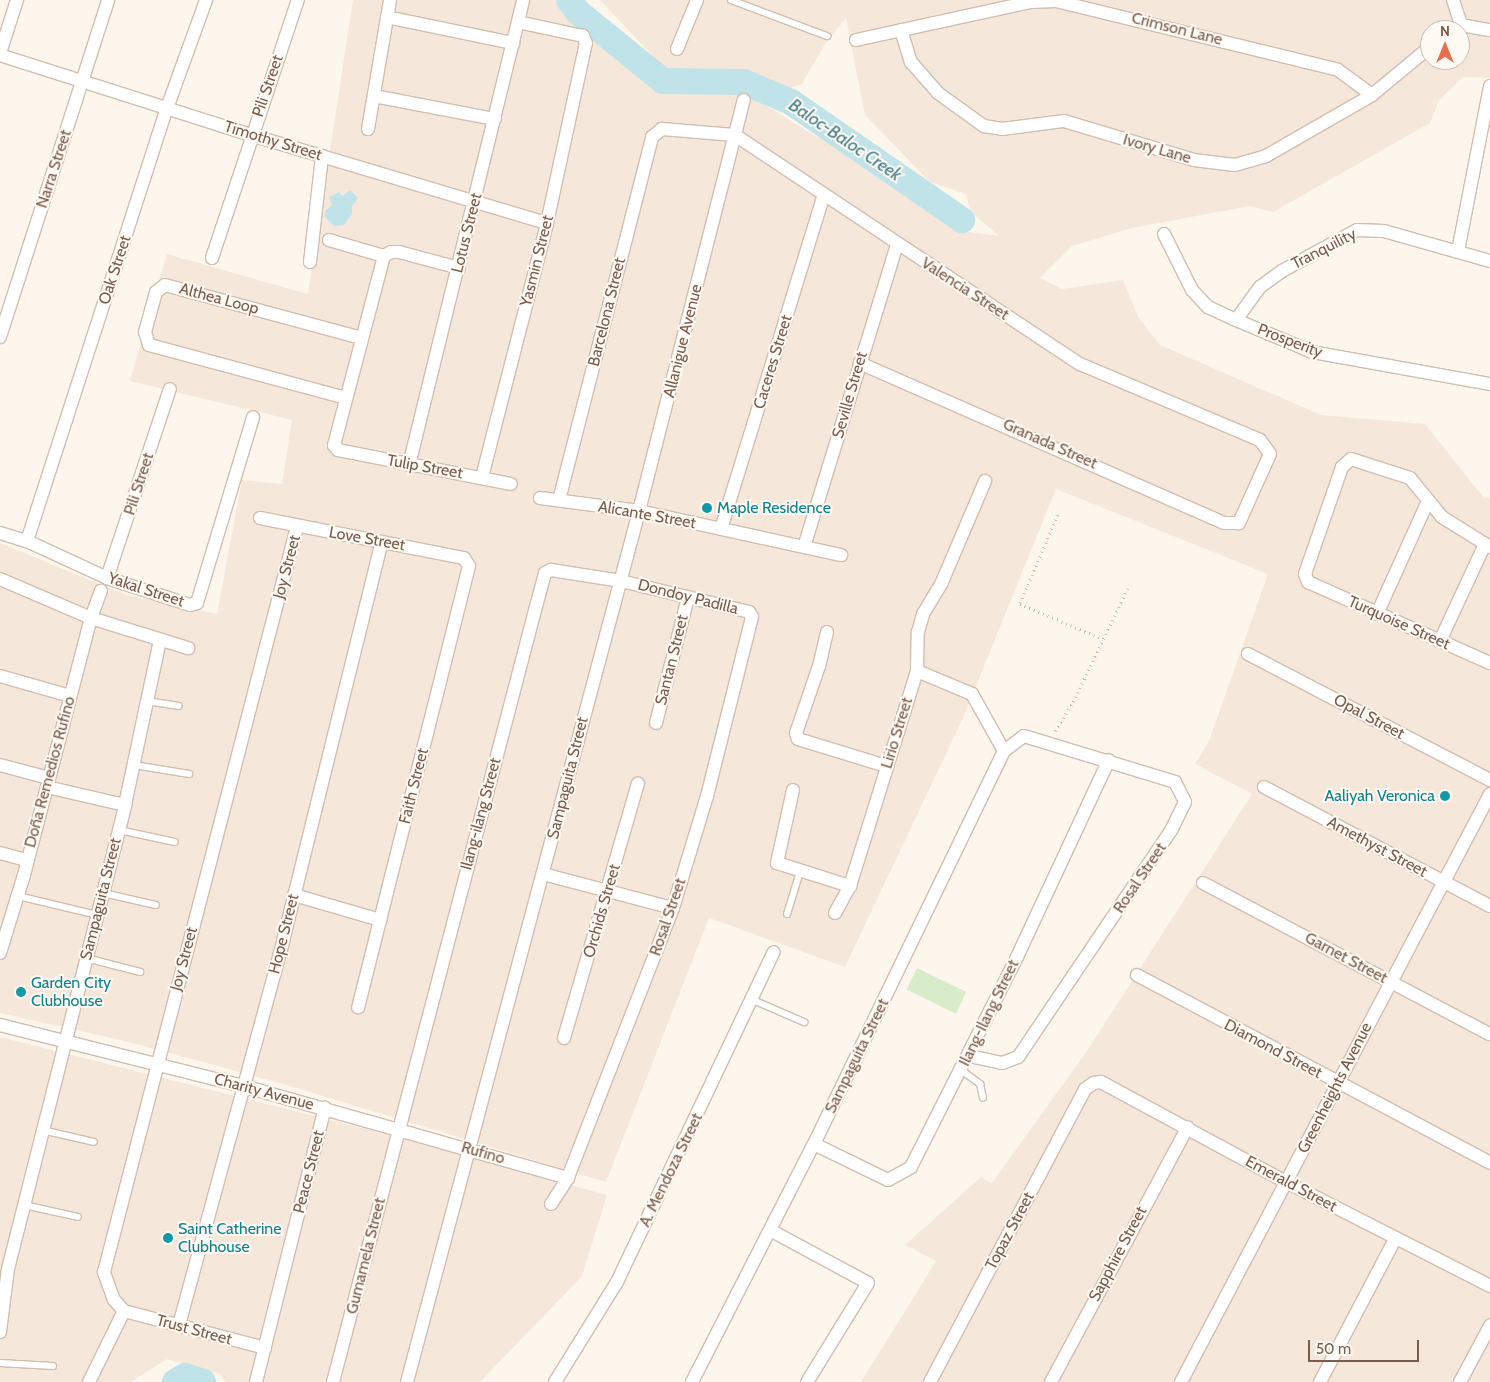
<!DOCTYPE html>
<meta charset="utf-8">
<style>
body{margin:0}
#map{position:relative;width:1490px;height:1382px;overflow:hidden;background:#fdf6ec;font-family:Cabin,sans-serif}
div>[style]{position:absolute}
[style*='--x']{left:calc(var(--x)*1px);top:calc(var(--y)*1px);width:calc(var(--w)*1px);rotate:calc(var(--a)*1deg)}
.residential>*{inset:0;background:#f5e8da}
.green>*{inset:0;background:#d8ecc9;transform-origin:0 0}
.water>*{inset:0;background:#bfe3e8}
.river>*{height:26px;margin:-13px;padding:0 13px;transform-origin:13px;border-radius:13px;background:#bfe3e8}
.path>*{height:2.5px;margin-top:-1.25px;transform-origin:0;background:repeating-linear-gradient(90deg,#d9b8a5 0 1px,transparent 0 5px)}
.roads{filter:drop-shadow(1px 0 #d1beb0) drop-shadow(-1px 0 #d1beb0) drop-shadow(0 1px #d1beb0) drop-shadow(0 -1px #d1beb0)}
.lane>*{height:6px;margin:-3px;padding:0 3px;transform-origin:3px;border-radius:3px;background:#fff}
.street>*{height:12px;margin:-6px;padding:0 6px;transform-origin:6px;border-radius:6px;background:#fff}
.dots>*{width:14px;height:14px;translate:-50% -50%;box-sizing:border-box;border:2px solid #fffaf3;border-radius:50%}
span{translate:-50% -50%;white-space:nowrap;text-align:center;line-height:1.15;-webkit-text-stroke:4px #fffaf3;paint-order:stroke}
.street-label{font-size:16px;color:#7a5c4d}
.culture-label{font-size:16px;color:#0d838f}
.left{translate:0 -50%;text-align:left}
.right{translate:-100% -50%;text-align:right}
.water-label{font-size:18px;color:#437c86;font-style:italic}
.north{position:absolute;left:1420px;top:20px;width:50px;height:50px;box-sizing:border-box;background:#fffaf3;border:1px solid #cabbb1;border-radius:50%;rotate:0deg;font-size:14px;font-weight:700;line-height:20px;text-align:center;color:#7a5c4d}
.north::after{content:'';display:block;margin:auto;width:18px;height:22px;background:#e76f51;clip-path:polygon(50% 0,100% 100%,50% 72%,0 100%)}
.scale{position:absolute;left:1308px;top:1340px;width:111px;height:22px;box-sizing:border-box;border:2px solid #7a5c4d;border-top:0;padding-left:6px;font-size:15px;line-height:18px;white-space:nowrap;color:#7a5c4d;-webkit-text-stroke:4px #fffaf3;paint-order:stroke}
</style>
<div id="map">
<div class="residential">
<i style="clip-path:polygon(evenodd,353px 0,559px 0,664px 89px,748px 94px,817px 137px,837px 140px,907px 186px,962px 231px,999px 236px,971px 212px,966px 194px,930px 182px,865px 115px,846px 18px,825px 44px,802px 84px,790px 88px,666px 70px,600px 0,1490px 0,1490px 78px,1463px 77px,1439px 100px,1430px 123px,1273px 212px,1250px 206px,1132px 228px,1072px 246px,1040px 278px,1062px 289px,1123px 280px,1138px 317px,1160px 345px,1321px 415px,1425px 424px,1484px 498px,1490px 498px,1490px 1382px,861px 1382px,936px 1261px,905px 1245px,981px 1177px,992px 1183px,1089px 1048px,1252px 794px,1195px 764px,1209px 741px,1268px 574px,1056px 489px,963px 718px,845px 967px,709px 918px,606px 1182px,280px 1083px,129px 1042px,0 1013px,0 543px,126px 595px,217px 614px,242px 480px,282px 484px,292px 420px,130px 381px,167px 254px,308px 294px,353px 0,1430px 30px,1460px 30px,1460px 60px,1430px 60px,1430px 30px)"></i>
<i style="clip-path:polygon(0 1037px,366px 1129px,607px 1195px,582px 1276px,480px 1382px,225px 1382px,220px 1374px,167px 1359px,131px 1382px,0 1382px)"></i>
</div>
<div class="green">
<i style="left:917px;top:968px;width:55px;height:24px;rotate:26deg"></i>
</div>
<div class="water">
<i style="clip-path:polygon(350px 190px,358px 198px,352px 206px,352px 214px,344px 225px,334px 226px,325px 217px,325px 211px,332px 205px,329px 197px,339px 192px,343px 196px)"></i>
</div>
<div class="river">
<i style="--x:569;--y:0;--w:15;--a:53"></i>
<i style="--x:578;--y:12;--w:109;--a:39.1"></i>
<i style="--x:663;--y:81;--w:81;--a:0.7"></i>
<i style="--x:744;--y:82;--w:51;--a:23.1"></i>
<i style="--x:791;--y:102;--w:208;--a:34.6"></i>
<i style="--x:175;--y:1382;--w:12;--a:-31"></i>
<i style="--x:185;--y:1376;--w:19;--a:18"></i>
</div>
<div class="path">
<i style="--x:1058;--y:515;--w:97;--a:113.1"></i>
<i style="--x:1020;--y:604;--w:90;--a:22.9"></i>
<i style="--x:1055;--y:731;--w:34;--a:-58"></i>
<i style="--x:1073;--y:702;--w:130;--a:-64.4"></i>
</div>
<div class="roads">
<div class="lane">
<i style="--x:731;--y:0;--w:103;--a:20.6"></i>
<i style="--x:147;--y:701;--w:32;--a:9"></i>
<i style="--x:134;--y:765;--w:56;--a:9.3"></i>
<i style="--x:119;--y:830;--w:57;--a:12.1"></i>
<i style="--x:103;--y:893;--w:54;--a:12.8"></i>
<i style="--x:18;--y:896;--w:81;--a:13.5"></i>
<i style="--x:787;--y:914;--w:44;--a:-72.8"></i>
<i style="--x:86;--y:958;--w:56;--a:14.5"></i>
<i style="--x:753;--y:1000;--w:56;--a:23.3"></i>
<i style="--x:961;--y:1070;--w:24;--a:36"></i>
<i style="--x:980;--y:1084;--w:14;--a:78"></i>
<i style="--x:42;--y:1130;--w:53;--a:13"></i>
<i style="--x:24;--y:1205;--w:55;--a:12.5"></i>
<i style="--x:0;--y:1363;--w:53;--a:3.2"></i>
</div>
<div class="street">
<i style="--x:1453;--y:0;--w:26;--a:72"></i>
<i style="--x:387;--y:17;--w:129;--a:11.7"></i>
<i style="--x:901;--y:30;--w:34;--a:73"></i>
<i style="--x:911;--y:62;--w:41;--a:48.9"></i>
<i style="--x:938;--y:93;--w:57;--a:35.7"></i>
<i style="--x:984;--y:126;--w:18;--a:9"></i>
<i style="--x:1002;--y:129;--w:63;--a:-7.4"></i>
<i style="--x:1064;--y:121;--w:136;--a:16.7"></i>
<i style="--x:1194;--y:160;--w:41;--a:7"></i>
<i style="--x:1235;--y:165;--w:32;--a:-16"></i>
<i style="--x:1266;--y:156;--w:122;--a:-29.9"></i>
<i style="--x:1372;--y:95;--w:75;--a:-39.6"></i>
<i style="--x:1451;--y:30;--w:11;--a:-27"></i>
<i style="--x:1461;--y:25;--w:29;--a:10"></i>
<i style="--x:856;--y:40;--w:178;--a:-12.3"></i>
<i style="--x:1030;--y:2;--w:26;--a:-2"></i>
<i style="--x:1056;--y:1;--w:290;--a:13.7"></i>
<i style="--x:1338;--y:70;--w:42;--a:36.3"></i>
<i style="--x:677;--y:49;--w:53;--a:-67.8"></i>
<i style="--x:0;--y:53;--w:56;--a:-72.2"></i>
<i style="--x:0;--y:55;--w:263;--a:17.7"></i>
<i style="--x:251;--y:135;--w:309;--a:16.6"></i>
<i style="--x:374;--y:96;--w:123;--a:10.8"></i>
<i style="--x:368;--y:129;--w:131;--a:-80.3"></i>
<i style="--x:1164;--y:234;--w:63;--a:63.4"></i>
<i style="--x:1192;--y:290;--w:23;--a:47"></i>
<i style="--x:1208;--y:307;--w:31;--a:25"></i>
<i style="--x:1236;--y:320;--w:82;--a:22.8"></i>
<i style="--x:1312;--y:352;--w:181;--a:10.2"></i>
<i style="--x:329;--y:240;--w:57;--a:16.2"></i>
<i style="--x:1458;--y:251;--w:168;--a:-79"></i>
<i style="--x:212;--y:258;--w:272;--a:-71.6"></i>
<i style="--x:310;--y:262;--w:107;--a:-83.5"></i>
<i style="--x:459;--y:268;--w:62;--a:-165.1"></i>
<i style="--x:399;--y:252;--w:8;--a:180"></i>
<i style="--x:391;--y:252;--w:8;--a:150"></i>
<i style="--x:384;--y:256;--w:196;--a:104.8"></i>
<i style="--x:334;--y:445;--w:6;--a:51"></i>
<i style="--x:338;--y:450;--w:176;--a:11.1"></i>
<i style="--x:1236;--y:320;--w:41;--a:-54"></i>
<i style="--x:1260;--y:287;--w:27;--a:-36"></i>
<i style="--x:1282;--y:271;--w:85;--a:-28.7"></i>
<i style="--x:1357;--y:230;--w:27;--a:2"></i>
<i style="--x:1384;--y:231;--w:110;--a:15.8"></i>
<i style="--x:0;--y:337;--w:354;--a:-72.2"></i>
<i style="--x:346;--y:398;--w:204;--a:-164.9"></i>
<i style="--x:149;--y:345;--w:14;--a:-107"></i>
<i style="--x:145;--y:332;--w:41;--a:-74.6"></i>
<i style="--x:156;--y:292;--w:11;--a:-38"></i>
<i style="--x:165;--y:285;--w:204;--a:15.1"></i>
<i style="--x:409;--y:465;--w:479;--a:-76.2"></i>
<i style="--x:482;--y:477;--w:262;--a:-75.6"></i>
<i style="--x:547;--y:223;--w:184;--a:-77.8"></i>
<i style="--x:586;--y:43;--w:8;--a:-113"></i>
<i style="--x:583;--y:36;--w:66;--a:-167.8"></i>
<i style="--x:540;--y:498;--w:100;--a:7.5"></i>
<i style="--x:639;--y:511;--w:207;--a:12.3"></i>
<i style="--x:559;--y:500;--w:375;--a:-75.6"></i>
<i style="--x:652;--y:137;--w:13;--a:-39"></i>
<i style="--x:662;--y:129;--w:73;--a:4.7"></i>
<i style="--x:735;--y:135;--w:414;--a:33.6"></i>
<i style="--x:1080;--y:364;--w:195;--a:22.9"></i>
<i style="--x:1260;--y:440;--w:17;--a:54"></i>
<i style="--x:1270;--y:454;--w:76;--a:114.2"></i>
<i style="--x:1239;--y:523;--w:15;--a:180"></i>
<i style="--x:1224;--y:523;--w:398;--a:-156.3"></i>
<i style="--x:260;--y:518;--w:208;--a:11.1"></i>
<i style="--x:464;--y:558;--w:9;--a:58"></i>
<i style="--x:469;--y:566;--w:455;--a:104.1"></i>
<i style="--x:721;--y:529;--w:350;--a:-72.9"></i>
<i style="--x:0;--y:533;--w:28;--a:17"></i>
<i style="--x:27;--y:541;--w:88;--a:24.8"></i>
<i style="--x:107;--y:578;--w:87;--a:18"></i>
<i style="--x:190;--y:605;--w:7;--a:-16"></i>
<i style="--x:197;--y:603;--w:194;--a:-73.2"></i>
<i style="--x:27;--y:541;--w:455;--a:-72.1"></i>
<i style="--x:167;--y:108;--w:115;--a:-70.1"></i>
<i style="--x:804;--y:547;--w:317;--a:-72.9"></i>
<i style="--x:1490;--y:547;--w:57;--a:-148"></i>
<i style="--x:1442;--y:517;--w:50;--a:-129.4"></i>
<i style="--x:1410;--y:478;--w:62;--a:-162.1"></i>
<i style="--x:1351;--y:459;--w:12;--a:138"></i>
<i style="--x:1342;--y:467;--w:113;--a:109.1"></i>
<i style="--x:1305;--y:574;--w:9;--a:69"></i>
<i style="--x:1308;--y:582;--w:199;--a:24"></i>
<i style="--x:107;--y:578;--w:199;--a:-71.6"></i>
<i style="--x:0;--y:579;--w:99;--a:23.2"></i>
<i style="--x:91;--y:618;--w:102;--a:17.2"></i>
<i style="--x:1377;--y:614;--w:124;--a:-65.7"></i>
<i style="--x:827;--y:632;--w:35;--a:103"></i>
<i style="--x:819;--y:666;--w:71;--a:108.9"></i>
<i style="--x:796;--y:733;--w:6;--a:72"></i>
<i style="--x:798;--y:739;--w:92;--a:17.1"></i>
<i style="--x:1440;--y:641;--w:107;--a:-65.1"></i>
<i style="--x:1248;--y:654;--w:273;--a:27.5"></i>
<i style="--x:917;--y:671;--w:39;--a:-89"></i>
<i style="--x:918;--y:632;--w:19;--a:-74"></i>
<i style="--x:923;--y:614;--w:37;--a:-59"></i>
<i style="--x:942;--y:582;--w:110;--a:-66.9"></i>
<i style="--x:0;--y:676;--w:73;--a:15.9"></i>
<i style="--x:656;--y:723;--w:130;--a:-75.7"></i>
<i style="--x:0;--y:765;--w:51;--a:14.9"></i>
<i style="--x:47;--y:787;--w:80;--a:13"></i>
<i style="--x:1264;--y:787;--w:255;--a:27.8"></i>
<i style="--x:793;--y:790;--w:75;--a:102.4"></i>
<i style="--x:777;--y:863;--w:77;--a:17.5"></i>
<i style="--x:0;--y:853;--w:28;--a:15"></i>
<i style="--x:543;--y:874;--w:134;--a:14.7"></i>
<i style="--x:1203;--y:883;--w:324;--a:27.8"></i>
<i style="--x:294;--y:895;--w:90;--a:16.2"></i>
<i style="--x:835;--y:913;--w:31;--a:-61"></i>
<i style="--x:850;--y:886;--w:225;--a:-72.7"></i>
<i style="--x:917;--y:671;--w:60;--a:22.7"></i>
<i style="--x:972;--y:694;--w:65;--a:60.7"></i>
<i style="--x:0;--y:953;--w:82;--a:-72.9"></i>
<i style="--x:24;--y:875;--w:266;--a:-75.4"></i>
<i style="--x:91;--y:618;--w:29;--a:-70"></i>
<i style="--x:1137;--y:975;--w:400;--a:28"></i>
<i style="--x:0;--y:1025;--w:251;--a:14.1"></i>
<i style="--x:243;--y:1086;--w:338;--a:15.8"></i>
<i style="--x:564;--y:1038;--w:265;--a:-73.8"></i>
<i style="--x:814;--y:1144;--w:82;--a:25.9"></i>
<i style="--x:888;--y:1180;--w:26;--a:-29"></i>
<i style="--x:911;--y:1167;--w:235;--a:-63.2"></i>
<i style="--x:1017;--y:957;--w:217;--a:-65"></i>
<i style="--x:770;--y:1230;--w:111;--a:28.4"></i>
<i style="--x:868;--y:1283;--w:116;--a:121.6"></i>
<i style="--x:124;--y:1311;--w:15;--a:-132"></i>
<i style="--x:114;--y:1300;--w:30;--a:-110"></i>
<i style="--x:104;--y:1272;--w:770;--a:-75.48"></i>
<i style="--x:124;--y:1311;--w:146;--a:14.7"></i>
<i style="--x:179;--y:1325;--w:398;--a:-74.8"></i>
<i style="--x:283;--y:941;--w:411;--a:-76.1"></i>
<i style="--x:0;--y:1332;--w:64;--a:-82.8"></i>
<i style="--x:8;--y:1269;--w:479;--a:-75.8"></i>
<i style="--x:125;--y:805;--w:169;--a:-78"></i>
<i style="--x:89;--y:1382;--w:79;--a:-63.8"></i>
<i style="--x:256;--y:1382;--w:283;--a:-75.9"></i>
<i style="--x:333;--y:1382;--w:805;--a:-75.33"></i>
<i style="--x:537;--y:603;--w:31;--a:-75"></i>
<i style="--x:545;--y:573;--w:7;--a:-27"></i>
<i style="--x:551;--y:570;--w:71;--a:8.9"></i>
<i style="--x:621;--y:581;--w:132;--a:13.6"></i>
<i style="--x:749;--y:612;--w:6;--a:59"></i>
<i style="--x:752;--y:617;--w:185;--a:104.1"></i>
<i style="--x:707;--y:796;--w:117;--a:106.9"></i>
<i style="--x:673;--y:908;--w:290;--a:111.3"></i>
<i style="--x:568;--y:1178;--w:31;--a:123"></i>
<i style="--x:407;--y:1382;--w:901;--a:-75.08"></i>
<i style="--x:639;--y:511;--w:424;--a:-75.7"></i>
<i style="--x:555;--y:1382;--w:118;--a:-58.2"></i>
<i style="--x:617;--y:1282;--w:365;--a:-64.6"></i>
<i style="--x:692;--y:1382;--w:267;--a:-62.9"></i>
<i style="--x:814;--y:1144;--w:437;--a:-64.2"></i>
<i style="--x:1004;--y:751;--w:25;--a:-37"></i>
<i style="--x:1024;--y:736;--w:158;--a:16.9"></i>
<i style="--x:1175;--y:782;--w:22;--a:63"></i>
<i style="--x:1185;--y:802;--w:30;--a:116"></i>
<i style="--x:1172;--y:829;--w:275;--a:124"></i>
<i style="--x:1018;--y:1057;--w:17;--a:159"></i>
<i style="--x:1002;--y:1063;--w:35;--a:-168"></i>
<i style="--x:930;--y:1382;--w:331;--a:-62.1"></i>
<i style="--x:1085;--y:1089;--w:11;--a:-34"></i>
<i style="--x:1094;--y:1083;--w:7;--a:-8"></i>
<i style="--x:1101;--y:1082;--w:210;--a:28.4"></i>
<i style="--x:1286;--y:1182;--w:229;--a:27"></i>
<i style="--x:1051;--y:1382;--w:289;--a:-61.8"></i>
<i style="--x:1181;--y:1382;--w:664;--a:-62.28"></i>
<i style="--x:1320;--y:1382;--w:161;--a:-62.3"></i>
<i style="--x:1460;--y:1382;--w:64;--a:-61.8"></i>
</div>
</div>
<div class="dots">
<i style="left:707px;top:508px;background:#0f9aa8"></i>
<i style="left:1445px;top:796px;background:#0f9aa8"></i>
<i style="left:21px;top:992px;background:#0f9aa8"></i>
<i style="left:168px;top:1238px;background:#0f9aa8"></i>
</div>
<div class="street-label">
<span style="left:1177px;top:29px;rotate:14deg">Crimson Lane</span>
<span style="left:268px;top:86px;rotate:-71deg">Pili Street</span>
<span style="left:273px;top:141px;rotate:17deg">Timothy Street</span>
<span style="left:1157px;top:149px;rotate:16deg">Ivory Lane</span>
<span style="left:54px;top:169px;rotate:-72deg">Narra Street</span>
<span style="left:467px;top:233px;rotate:-76deg">Lotus Street</span>
<span style="left:1324px;top:249px;rotate:-27deg">Tranquility</span>
<span style="left:537px;top:261px;rotate:-76deg">Yasmin Street</span>
<span style="left:115px;top:270px;rotate:-72deg">Oak Street</span>
<span style="left:965px;top:289px;rotate:33deg">Valencia Street</span>
<span style="left:219px;top:299px;rotate:15deg">Althea Loop</span>
<span style="left:607px;top:312px;rotate:-76deg">Barcelona Street</span>
<span style="left:683px;top:341px;rotate:-76deg">Allanigue Avenue</span>
<span style="left:1290px;top:341px;rotate:21deg">Prosperity</span>
<span style="left:773px;top:362px;rotate:-73deg">Caceres Street</span>
<span style="left:850px;top:395px;rotate:-74deg">Seville Street</span>
<span style="left:1050px;top:444px;rotate:24deg">Granada Street</span>
<span style="left:425px;top:467px;rotate:10deg">Tulip Street</span>
<span style="left:139px;top:484px;rotate:-72deg">Pili Street</span>
<span style="left:647px;top:515px;rotate:10deg">Alicante Street</span>
<span style="left:367px;top:539px;rotate:10deg">Love Street</span>
<span style="left:287px;top:567px;rotate:-75deg">Joy Street</span>
<span style="left:146px;top:590px;rotate:18deg">Yakal Street</span>
<span style="left:688px;top:597px;rotate:14deg">Dondoy Padilla</span>
<span style="left:1399px;top:623px;rotate:24deg">Turquoise Street</span>
<span style="left:672px;top:660px;rotate:-76deg">Santan Street</span>
<span style="left:1369px;top:717px;rotate:28deg">Opal Street</span>
<span style="left:897px;top:733px;rotate:-73deg">Lirio Street</span>
<span style="left:50px;top:772px;rotate:-75deg">Doña Remedios Rufino</span>
<span style="left:568px;top:778px;rotate:-76deg">Sampaguita Street</span>
<span style="left:414px;top:786px;rotate:-76deg">Faith Street</span>
<span style="left:481px;top:814px;rotate:-75deg">Ilang-ilang Street</span>
<span style="left:1377px;top:847px;rotate:28deg">Amethyst Street</span>
<span style="left:1140px;top:878px;rotate:-56deg">Rosal Street</span>
<span style="left:101px;top:899px;rotate:-76deg">Sampaguita Street</span>
<span style="left:602px;top:911px;rotate:-74deg">Orchids Street</span>
<span style="left:668px;top:917px;rotate:-71deg">Rosal Street</span>
<span style="left:284px;top:934px;rotate:-76deg">Hope Street</span>
<span style="left:1346px;top:958px;rotate:28deg">Garnet Street</span>
<span style="left:184px;top:959px;rotate:-75deg">Joy Street</span>
<span style="left:989px;top:1013px;rotate:-64deg">Ilang-Ilang Street</span>
<span style="left:1273px;top:1049px;rotate:28deg">Diamond Street</span>
<span style="left:857px;top:1056px;rotate:-64deg">Sampaguita Street</span>
<span style="left:1335px;top:1088px;rotate:-63deg">Greenheights Avenue</span>
<span style="left:264px;top:1092px;rotate:15deg">Charity Avenue</span>
<span style="left:483px;top:1153px;rotate:16deg">Rufino</span>
<span style="left:671px;top:1170px;rotate:-64deg">A. Mendoza Street</span>
<span style="left:309px;top:1172px;rotate:-76deg">Peace Street</span>
<span style="left:1291px;top:1184px;rotate:28deg">Emerald Street</span>
<span style="left:1010px;top:1231px;rotate:-62deg">Topaz Street</span>
<span style="left:1118px;top:1254px;rotate:-62deg">Sapphire Street</span>
<span style="left:366px;top:1256px;rotate:-76deg">Gumamela Street</span>
<span style="left:194px;top:1330px;rotate:15deg">Trust Street</span>
</div>
<div class="culture-label">
<span class="left" style="left:717px;top:508px">Maple Residence</span>
<span class="right" style="left:1435px;top:796px">Aaliyah Veronica</span>
<span class="left" style="left:31px;top:992px">Garden City<br>Clubhouse</span>
<span class="left" style="left:178px;top:1238px">Saint Catherine<br>Clubhouse</span>
</div>
<div class="water-label">
<span style="left:845px;top:140px;rotate:34deg">Baloc-Baloc Creek</span>
</div>
<div class="north">N</div>
<div class="scale">50 m</div>
</div>
